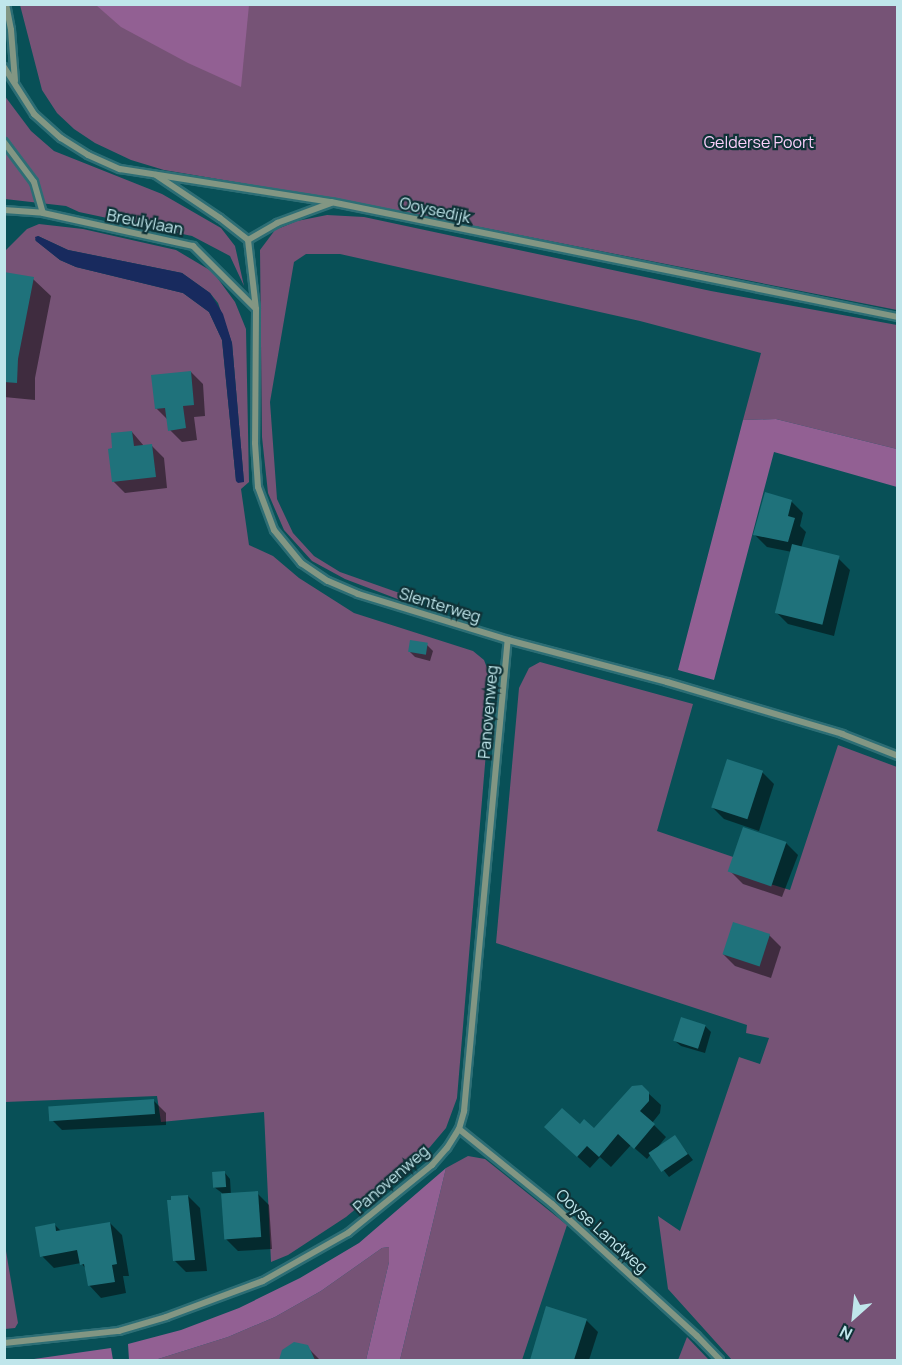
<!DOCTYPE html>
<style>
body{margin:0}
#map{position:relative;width:902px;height:1365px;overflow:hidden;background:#085057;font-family:Manrope,sans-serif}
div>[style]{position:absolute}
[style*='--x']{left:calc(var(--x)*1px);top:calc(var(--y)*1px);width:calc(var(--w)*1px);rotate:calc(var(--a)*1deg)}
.green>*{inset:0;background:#765376}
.forest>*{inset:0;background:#926093}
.water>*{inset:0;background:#182a5e}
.shadow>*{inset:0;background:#0007}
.building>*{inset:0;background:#1f727b;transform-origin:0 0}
.roads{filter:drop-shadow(2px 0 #2d6e75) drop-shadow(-2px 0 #2d6e75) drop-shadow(0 2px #2d6e75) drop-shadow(0 -2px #2d6e75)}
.street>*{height:6px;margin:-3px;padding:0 3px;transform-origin:3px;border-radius:3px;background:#829683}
span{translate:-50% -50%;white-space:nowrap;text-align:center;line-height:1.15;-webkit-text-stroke:4.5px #0f3237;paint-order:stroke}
.park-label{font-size:16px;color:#fbcffb}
.street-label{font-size:16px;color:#c0e6eb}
.frame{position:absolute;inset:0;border:6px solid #c0e6eb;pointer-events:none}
.north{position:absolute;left:824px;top:1287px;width:60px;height:60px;-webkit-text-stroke:4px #0f3237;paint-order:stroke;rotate:207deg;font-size:16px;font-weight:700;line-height:24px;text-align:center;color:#c0e6eb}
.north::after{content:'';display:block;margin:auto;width:21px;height:27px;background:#c0e6eb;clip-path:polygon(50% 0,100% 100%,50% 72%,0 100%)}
</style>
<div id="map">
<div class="green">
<i style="clip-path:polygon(20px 5px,897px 5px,897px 310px,354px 202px,164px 170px,131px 160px,95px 143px,74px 129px,57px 113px,42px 90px)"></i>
<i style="clip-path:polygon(4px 95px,31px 131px,54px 151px,162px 194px,221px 228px,235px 246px,244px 286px,230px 256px,192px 236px,79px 212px,66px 206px,5px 199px)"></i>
<i style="clip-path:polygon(327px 215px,364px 217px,711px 291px,897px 325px,897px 449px,776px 419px,743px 420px,761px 353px,640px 321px,340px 254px,306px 254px,294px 262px,270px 402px,277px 499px,293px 533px,314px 556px,340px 572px,408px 596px,408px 603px,345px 579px,312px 561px,284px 530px,268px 493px,262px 437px,260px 250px,275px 230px,297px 221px)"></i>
<i style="clip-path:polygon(evenodd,39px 224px,83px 229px,176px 250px,213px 272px,235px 302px,246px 329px,249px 482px,241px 489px,249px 545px,273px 556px,299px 578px,354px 613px,473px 651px,484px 660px,492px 681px,457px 1098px,446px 1128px,430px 1147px,346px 1217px,288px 1255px,271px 1262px,264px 1112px,161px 1122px,157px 1096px,5px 1102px,4px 252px,27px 229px,39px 224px,38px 236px,68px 250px,182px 273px,210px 293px,218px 303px,232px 343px,244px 482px,236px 481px,222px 340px,209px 312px,183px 293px,76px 267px,60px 260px,35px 240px,38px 236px)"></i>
<i style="clip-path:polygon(540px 662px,693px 704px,657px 831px,739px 859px,734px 873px,790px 890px,838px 745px,897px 767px,897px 1360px,732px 1360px,668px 1289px,658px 1216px,680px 1231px,739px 1057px,760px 1064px,769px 1038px,746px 1033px,747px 1025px,496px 943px,519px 688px,529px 668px)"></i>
<i style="clip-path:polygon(468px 1156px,485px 1159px,567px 1225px,522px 1360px,400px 1360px,446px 1168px)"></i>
<i style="clip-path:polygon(4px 1239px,18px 1323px,15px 1328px,5px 1329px)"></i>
<i style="clip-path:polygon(389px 1247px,389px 1262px,366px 1360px,155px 1360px,228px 1337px,275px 1317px,321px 1291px,382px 1248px)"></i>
<i style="clip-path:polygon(687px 1337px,709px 1360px,678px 1360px)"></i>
</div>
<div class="forest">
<i style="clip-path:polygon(96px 5px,249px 5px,241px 87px,188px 63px,121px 27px)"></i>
<i style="clip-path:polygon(776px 419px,897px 449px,897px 487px,774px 452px,714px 680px,678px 670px,743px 420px)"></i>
<i style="clip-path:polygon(446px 1168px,400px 1360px,366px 1360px,389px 1262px,389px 1247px,382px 1248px,321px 1291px,275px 1317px,228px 1337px,155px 1360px,129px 1360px,128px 1344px,181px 1330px,239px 1308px,300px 1278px,359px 1243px)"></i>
<i style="clip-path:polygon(111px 1348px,113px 1360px,27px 1360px)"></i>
</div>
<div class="water">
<i style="clip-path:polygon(38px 236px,68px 250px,182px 273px,210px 293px,223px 314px,232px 343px,244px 482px,238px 483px,236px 481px,222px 340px,209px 312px,183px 293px,76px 267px,60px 260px,36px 241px,35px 237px)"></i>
</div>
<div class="shadow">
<i style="clip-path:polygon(4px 273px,33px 279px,51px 296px,35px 378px,35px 400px,4px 397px)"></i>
<i style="clip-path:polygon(191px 372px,203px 384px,205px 416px,194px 417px,197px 440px,182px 442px,170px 430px,168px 420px,156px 408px)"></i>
<i style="clip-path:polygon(132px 432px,144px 446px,152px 446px,164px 458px,167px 488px,125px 493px,113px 481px,114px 450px)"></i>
<i style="clip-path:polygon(791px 501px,803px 513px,800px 526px,806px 532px,801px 548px,838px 558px,850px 570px,834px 636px,788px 624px,776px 612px,792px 552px,767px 547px,755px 535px)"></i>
<i style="clip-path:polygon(427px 645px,433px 651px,430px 661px,415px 657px,409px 651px)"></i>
<i style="clip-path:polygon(762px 772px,774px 784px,759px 831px,724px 819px,712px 807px)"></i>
<i style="clip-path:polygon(744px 829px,786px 843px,798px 855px,782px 897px,743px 884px,731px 872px)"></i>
<i style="clip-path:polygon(769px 935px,781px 947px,771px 978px,735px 966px,723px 954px)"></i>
<i style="clip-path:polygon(705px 1026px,711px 1032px,705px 1053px,681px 1046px,675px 1041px)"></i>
<i style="clip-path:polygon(648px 1093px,661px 1105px,660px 1113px,652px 1123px,666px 1137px,657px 1148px,675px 1137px,693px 1160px,669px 1177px,651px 1154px,647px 1159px,631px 1145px,611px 1167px,600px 1157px,590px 1168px,558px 1139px,580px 1126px,594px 1130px)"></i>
<i style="clip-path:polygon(154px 1101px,166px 1113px,166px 1125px,62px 1130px,50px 1118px)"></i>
<i style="clip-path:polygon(225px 1173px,230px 1179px,231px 1195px,257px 1193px,269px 1205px,272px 1249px,238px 1251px,226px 1239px,222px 1193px,214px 1187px)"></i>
<i style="clip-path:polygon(188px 1196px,200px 1208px,207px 1271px,186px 1272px,174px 1260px)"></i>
<i style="clip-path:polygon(110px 1223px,122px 1235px,129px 1276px,123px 1276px,126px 1293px,101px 1298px,89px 1285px,86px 1269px,81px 1263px,54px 1268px,42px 1256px,55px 1225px,62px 1232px)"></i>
<i style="clip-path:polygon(547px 1308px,586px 1320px,598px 1332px,589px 1360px,531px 1360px)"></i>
<i style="clip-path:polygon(307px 1347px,320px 1360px,281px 1360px,283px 1351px)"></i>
</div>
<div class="building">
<i style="clip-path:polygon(4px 272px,34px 277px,18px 359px,17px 383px,4px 382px)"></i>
<i style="clip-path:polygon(191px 371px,194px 405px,183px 406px,186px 428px,168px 431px,165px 408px,155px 409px,151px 375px)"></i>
<i style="clip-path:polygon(132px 431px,134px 446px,152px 444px,156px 477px,112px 482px,108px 449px,112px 448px,111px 433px)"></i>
<i style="clip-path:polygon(765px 492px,792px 500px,788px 516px,795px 518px,788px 542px,753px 535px)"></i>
<i style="left:792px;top:544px;width:49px;height:71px;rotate:14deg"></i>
<i style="left:410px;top:640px;width:18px;height:12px;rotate:9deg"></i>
<i style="left:727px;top:759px;width:38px;height:51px;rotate:18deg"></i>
<i style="left:743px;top:827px;width:46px;height:47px;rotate:19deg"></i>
<i style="left:733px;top:922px;width:39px;height:34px;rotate:18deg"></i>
<i style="left:681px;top:1017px;width:26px;height:25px;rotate:18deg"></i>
<i style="clip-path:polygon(642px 1085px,649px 1092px,649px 1101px,640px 1111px,655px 1124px,634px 1149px,618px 1134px,599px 1157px,587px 1146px,577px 1157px,544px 1127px,562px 1108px,580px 1124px,584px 1119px,594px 1128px,632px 1086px)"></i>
<i style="left:154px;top:1099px;width:15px;height:106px;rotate:86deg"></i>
<i style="left:675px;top:1135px;width:23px;height:32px;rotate:56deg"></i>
<i style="left:225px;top:1171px;width:16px;height:13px;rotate:86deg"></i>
<i style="left:258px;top:1191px;width:46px;height:37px;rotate:86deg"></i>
<i style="clip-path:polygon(188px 1195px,195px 1260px,173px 1261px,167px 1200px,171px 1200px,171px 1196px)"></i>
<i style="clip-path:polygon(110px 1222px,117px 1264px,112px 1265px,115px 1282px,88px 1286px,84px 1264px,80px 1265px,77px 1250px,40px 1257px,35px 1227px,55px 1223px,56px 1231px)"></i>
<i style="clip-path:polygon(546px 1306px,587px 1319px,574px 1360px,530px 1360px)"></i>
<i style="clip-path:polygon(294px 1342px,308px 1345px,315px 1360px,279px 1360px,282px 1350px)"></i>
</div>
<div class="roads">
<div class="street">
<i style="--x:6;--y:4;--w:26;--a:79"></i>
<i style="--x:11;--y:30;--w:51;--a:85.5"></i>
<i style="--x:4;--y:67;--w:56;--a:57.4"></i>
<i style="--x:34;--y:114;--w:36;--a:42"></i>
<i style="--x:61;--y:138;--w:32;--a:32"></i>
<i style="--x:88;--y:155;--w:35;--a:24"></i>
<i style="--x:120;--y:169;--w:214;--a:8.9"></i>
<i style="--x:331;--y:202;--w:579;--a:11.47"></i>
<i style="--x:4;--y:142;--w:50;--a:53.1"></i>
<i style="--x:34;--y:182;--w:32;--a:74"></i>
<i style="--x:156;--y:175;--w:77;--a:33.9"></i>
<i style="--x:220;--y:218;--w:36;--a:38"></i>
<i style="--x:248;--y:240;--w:69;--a:83.4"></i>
<i style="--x:256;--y:309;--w:134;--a:90.4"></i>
<i style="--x:255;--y:443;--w:44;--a:86.1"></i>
<i style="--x:258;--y:487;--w:46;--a:69.6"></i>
<i style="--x:274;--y:530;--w:43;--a:50.7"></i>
<i style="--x:301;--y:563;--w:32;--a:34"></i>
<i style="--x:328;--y:581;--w:33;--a:23"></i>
<i style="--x:358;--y:594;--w:157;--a:17"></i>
<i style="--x:508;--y:640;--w:164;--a:14.8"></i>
<i style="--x:667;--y:682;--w:183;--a:16.5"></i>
<i style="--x:842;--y:734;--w:60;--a:21.4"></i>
<i style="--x:4;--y:210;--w:39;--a:4"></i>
<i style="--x:43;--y:213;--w:154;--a:12.4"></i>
<i style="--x:193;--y:246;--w:89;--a:45"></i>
<i style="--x:248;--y:240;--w:34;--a:-30"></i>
<i style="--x:277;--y:223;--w:58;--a:-20.3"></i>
<i style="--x:459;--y:1129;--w:119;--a:38.9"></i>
<i style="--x:552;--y:1204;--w:196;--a:42.3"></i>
<i style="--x:697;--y:1336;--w:33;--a:46"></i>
<i style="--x:4;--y:1343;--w:116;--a:-6"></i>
<i style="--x:119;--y:1331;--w:49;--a:-16.6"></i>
<i style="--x:166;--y:1317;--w:103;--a:-20.4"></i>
<i style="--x:263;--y:1281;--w:98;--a:-29.5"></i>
<i style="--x:348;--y:1233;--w:108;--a:-39"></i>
<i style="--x:432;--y:1165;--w:23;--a:-49"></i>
<i style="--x:447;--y:1148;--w:22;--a:-58"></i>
<i style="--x:459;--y:1129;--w:19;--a:-74"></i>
<i style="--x:464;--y:1111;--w:473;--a:-84.7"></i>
</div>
</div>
<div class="park-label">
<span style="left:759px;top:142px">Gelderse Poort</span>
</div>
<div class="street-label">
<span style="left:435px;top:210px;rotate:12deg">Ooysedijk</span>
<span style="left:145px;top:222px;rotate:11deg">Breulylaan</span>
<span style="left:440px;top:605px;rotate:17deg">Slenterweg</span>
<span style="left:488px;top:712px;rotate:-85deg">Panovenweg</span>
<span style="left:391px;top:1179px;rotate:-41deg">Panovenweg</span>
<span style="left:602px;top:1231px;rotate:42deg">Ooyse Landweg</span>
</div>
<div class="frame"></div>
<div class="north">N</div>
</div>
